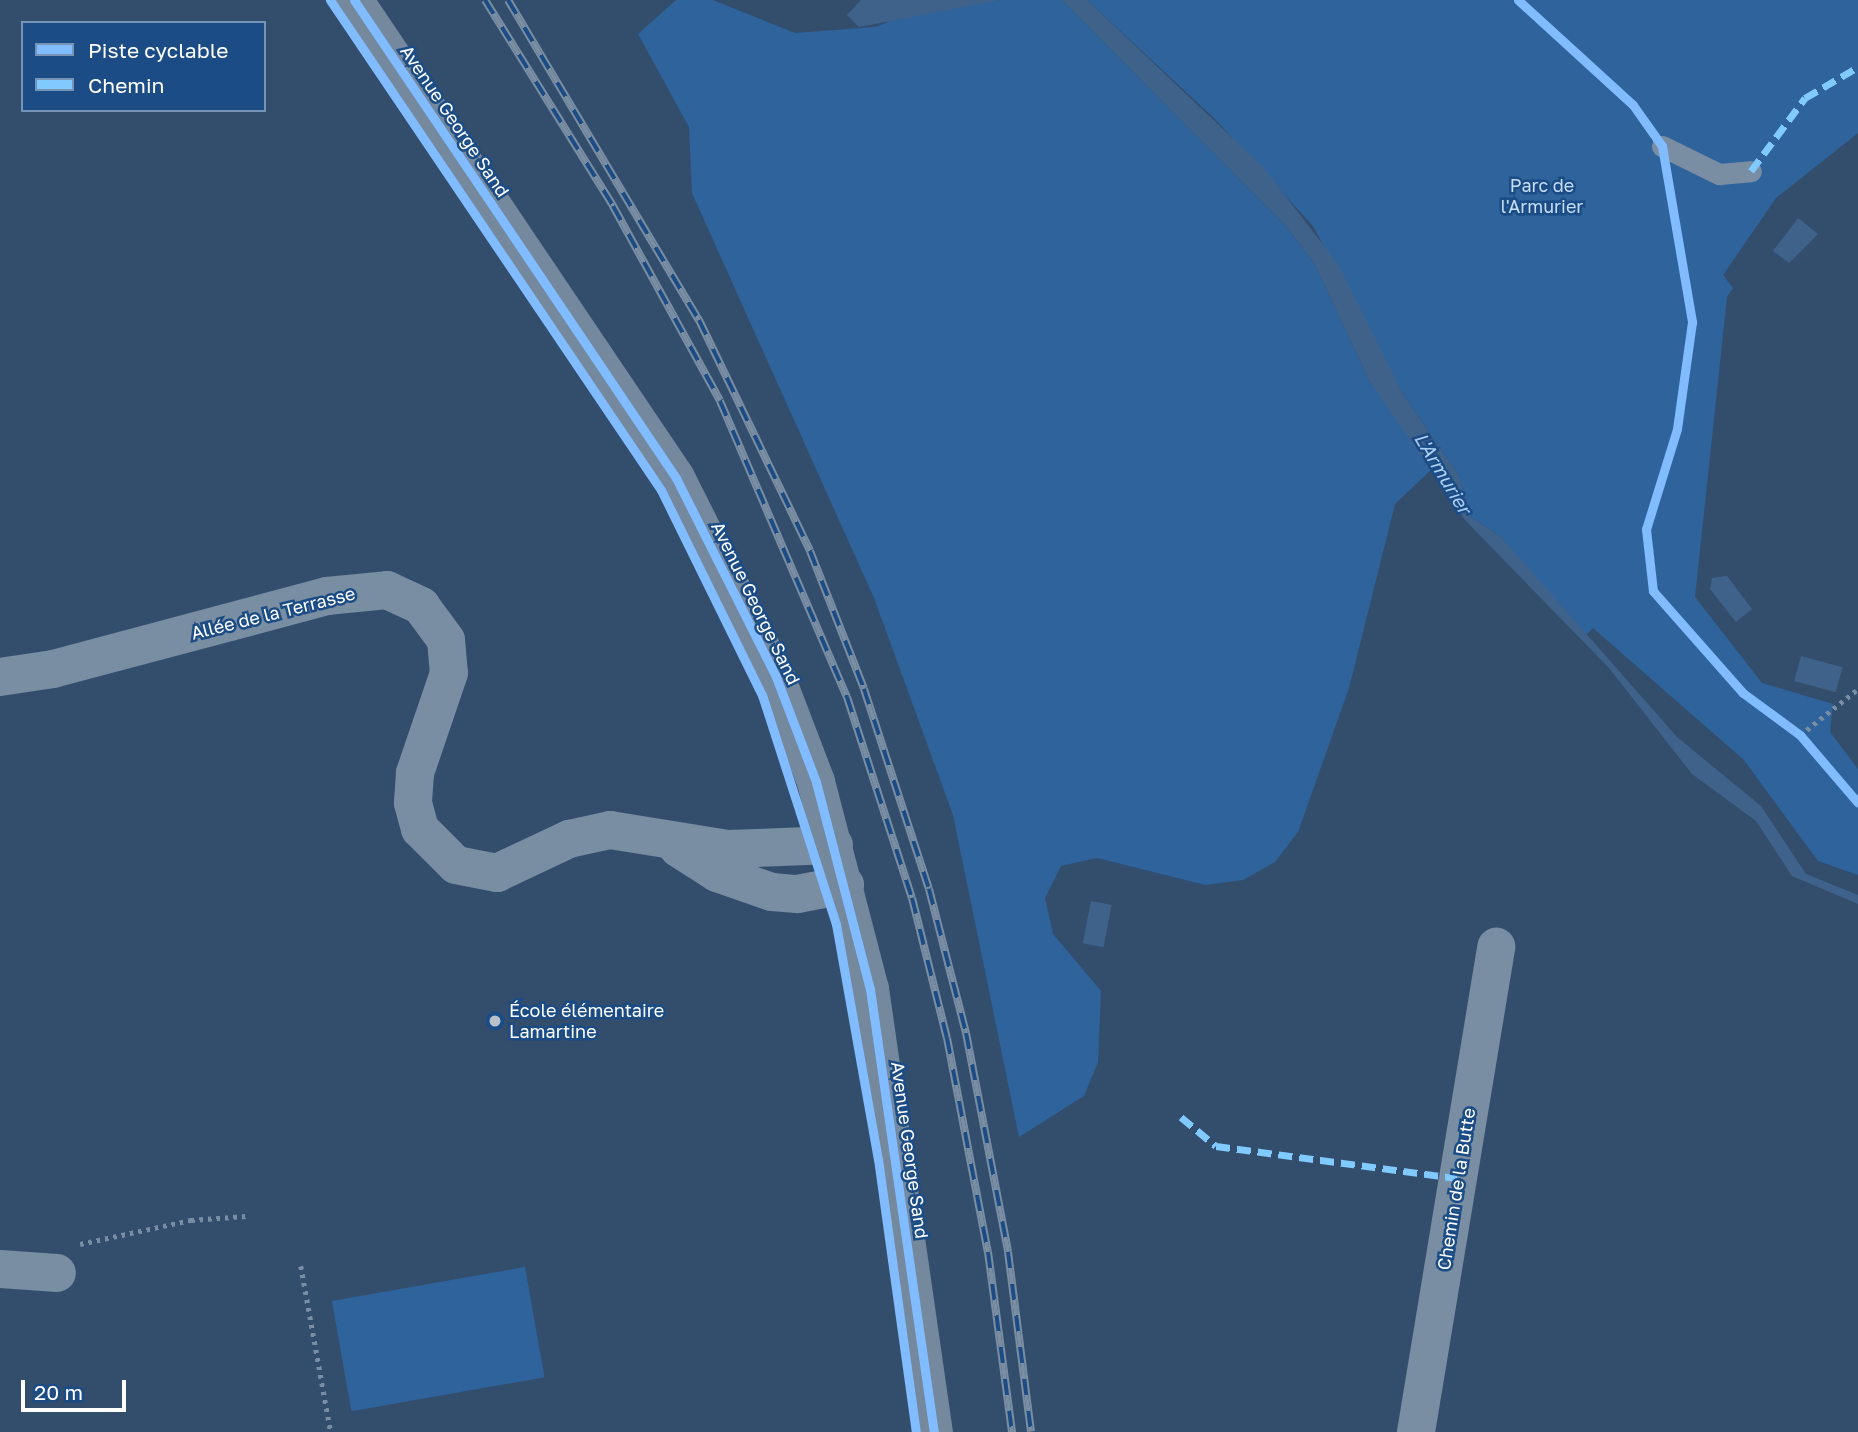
<!DOCTYPE html>
<meta charset="utf-8">
<style>
body{margin:0}
#map{position:relative;width:1858px;height:1432px;overflow:hidden;background:#334e6d;font-family:"Golos Text",sans-serif}
div>[style]{position:absolute}
[style*='--x']{left:calc(var(--x)*1px);top:calc(var(--y)*1px);width:calc(var(--w)*1px);rotate:calc(var(--a)*1deg)}
.green>*{inset:0;background:#2f639c;transform-origin:0 0}
.water>*{inset:0;background:#3f628b;transform-origin:0 0}
.path>*{height:4.5px;margin-top:-2.25px;transform-origin:0;background:repeating-linear-gradient(90deg,#798da3 0 3.5px,transparent 0 8.5px)}
.lane>*{height:21px;margin:-10.5px;padding:0 10.5px;transform-origin:10.5px;border-radius:10.5px;background:#798da3}
.street>*{height:38px;margin:-19px;padding:0 19px;transform-origin:19px;border-radius:19px;background:#798da3}
.secondary>*{height:38px;margin:-19px;padding:0 19px;transform-origin:19px;border-radius:19px;background:#74889e}
.rail>*{height:8px;margin-top:-4px;transform-origin:0;background:repeating-linear-gradient(90deg,#1b4c85 0 16px,#7a8ea3 0 32px);box-sizing:border-box;border-block:2px solid #7a8ea3}
.quiet>*{height:7px;margin-top:-3.5px;transform-origin:0;background:repeating-linear-gradient(90deg,#80caff 0 14px,transparent 0 21px)}
.cycleway>*{height:9px;margin:-4.5px;padding:0 4.5px;transform-origin:4.5px;border-radius:4.5px;background:#80bcff}
.dots>*{width:19px;height:19px;translate:-50% -50%;box-sizing:border-box;border:4px solid #1b4c85;border-radius:50%}
span{translate:-50% -50%;white-space:nowrap;text-align:center;line-height:1.15;-webkit-text-stroke:5px #1b4c85;paint-order:stroke}
.street-label{font-size:18px;color:#fff}
.park-label{font-size:18px;color:#c6def8}
.poi-label{font-size:18px;color:#fff}
.left{translate:0 -50%;text-align:left}
.water-label{font-size:19px;color:#adcff3;font-style:italic}
.legend{position:absolute;left:21px;top:21px;width:245px;height:91px;box-sizing:border-box;background:#1b4c85;border:2px solid #7694b6;margin:0;padding:9px 12px;list-style:none;font-size:21px;color:#fff}
.legend li{display:flex;align-items:center;gap:14px;height:35px}
.legend b{width:35px;border:2px solid #7694b6}
.scale{position:absolute;left:21px;top:1380px;width:105px;height:32px;box-sizing:border-box;border:4px solid #fff;border-top:0;padding-left:9px;font-size:21px;line-height:24px;white-space:nowrap;color:#fff;-webkit-text-stroke:5px #1b4c85;paint-order:stroke}
</style>
<div id="map">
<div class="green">
<i style="clip-path:polygon(676px 0,713px 0,795px 33px,875px 27px,908px 14px,1000px 0,1062px 0,1285px 225px,1314px 263px,1370px 382px,1433px 468px,1395px 504px,1349px 688px,1298px 832px,1275px 862px,1243px 880px,1205px 885px,1097px 858px,1061px 866px,1045px 898px,1053px 934px,1101px 991px,1098px 1062px,1084px 1096px,1019px 1137px,953px 815px,874px 598px,692px 193px,689px 127px,638px 34px)"></i>
<i style="clip-path:polygon(1087px 0,1858px 0,1858px 133px,1776px 198px,1723px 275px,1733px 288px,1727px 297px,1695px 597px,1762px 683px,1833px 704px,1830px 732px,1858px 769px,1858px 875px,1818px 861px,1744px 760px,1593px 628px,1586px 635px,1572px 623px,1502px 538px,1470px 516px,1459px 476px,1403px 394px,1313px 226px,1215px 119px)"></i>
<i style="left:525px;top:1267px;width:112px;height:196px;rotate:80deg"></i>
</div>
<div class="water">
<i style="clip-path:polygon(861px 0,1000px 0,859px 27px,847px 15px)"></i>
<i style="clip-path:polygon(1062px 0,1087px 0,1263px 167px,1338px 264px,1403px 394px,1459px 476px,1470px 516px,1502px 538px,1677px 737px,1761px 806px,1806px 874px,1858px 895px,1858px 904px,1792px 876px,1756px 821px,1692px 774px,1609px 668px,1465px 520px,1370px 382px,1314px 263px,1285px 225px)"></i>
<i style="clip-path:polygon(1798px 218px,1818px 234px,1789px 263px,1773px 251px)"></i>
<i style="clip-path:polygon(1727px 576px,1752px 609px,1736px 622px,1710px 589px,1712px 578px)"></i>
<i style="left:1801px;top:656px;width:43px;height:26px;rotate:15deg"></i>
<i style="left:1091px;top:901px;width:21px;height:43px;rotate:11deg"></i>
</div>
<div class="path">
<i style="--x:1800;--y:735;--w:74;--a:-38.4"></i>
<i style="--x:80;--y:1244;--w:114;--a:-12.2"></i>
<i style="--x:191;--y:1220;--w:55;--a:-4.2"></i>
<i style="--x:301;--y:1266;--w:169;--a:79.8"></i>
</div>
<div class="lane">
<i style="--x:1662;--y:146;--w:64;--a:26.2"></i>
<i style="--x:1719;--y:174;--w:32;--a:-5"></i>
</div>
<div class="street">
<i style="--x:0;--y:677;--w:54;--a:-8.6"></i>
<i style="--x:53;--y:669;--w:284;--a:-14.9"></i>
<i style="--x:327;--y:596;--w:60;--a:-5.7"></i>
<i style="--x:387;--y:590;--w:38;--a:25"></i>
<i style="--x:421;--y:606;--w:42;--a:53.7"></i>
<i style="--x:446;--y:640;--w:33;--a:85"></i>
<i style="--x:449;--y:673;--w:106;--a:108.8"></i>
<i style="--x:415;--y:773;--w:30;--a:94"></i>
<i style="--x:413;--y:803;--w:27;--a:75"></i>
<i style="--x:420;--y:829;--w:51;--a:45"></i>
<i style="--x:456;--y:865;--w:42;--a:11"></i>
<i style="--x:497;--y:873;--w:80;--a:-25.3"></i>
<i style="--x:569;--y:839;--w:42;--a:-12.4"></i>
<i style="--x:610;--y:830;--w:121;--a:9.1"></i>
<i style="--x:729;--y:849;--w:105;--a:-2.2"></i>
<i style="--x:678;--y:848;--w:46;--a:32.7"></i>
<i style="--x:717;--y:873;--w:58;--a:19.1"></i>
<i style="--x:772;--y:892;--w:25;--a:5"></i>
<i style="--x:797;--y:894;--w:49;--a:-10.6"></i>
<i style="--x:0;--y:1269;--w:57;--a:4"></i>
<i style="--x:1416;--y:1432;--w:492;--a:-80.6"></i>
</div>
<div class="secondary">
<i style="--x:354;--y:0;--w:576;--a:56.03"></i>
<i style="--x:676;--y:478;--w:223;--a:63.3"></i>
<i style="--x:776;--y:677;--w:112;--a:69.1"></i>
<i style="--x:816;--y:782;--w:214;--a:75.4"></i>
<i style="--x:870;--y:989;--w:448;--a:81.8"></i>
</div>
<div class="rail">
<i style="--x:485;--y:0;--w:243;--a:58.1"></i>
<i style="--x:613;--y:206;--w:222;--a:61.2"></i>
<i style="--x:720;--y:401;--w:322;--a:66.8"></i>
<i style="--x:847;--y:697;--w:211;--a:72.1"></i>
<i style="--x:912;--y:898;--w:144;--a:76"></i>
<i style="--x:947;--y:1038;--w:218;--a:79.2"></i>
<i style="--x:988;--y:1252;--w:182;--a:82.4"></i>
<i style="--x:508;--y:0;--w:373;--a:59.2"></i>
<i style="--x:699;--y:320;--w:256;--a:64.3"></i>
<i style="--x:810;--y:551;--w:148;--a:68.6"></i>
<i style="--x:864;--y:689;--w:210;--a:72"></i>
<i style="--x:929;--y:889;--w:149;--a:75.6"></i>
<i style="--x:966;--y:1033;--w:223;--a:79.1"></i>
<i style="--x:1008;--y:1252;--w:181;--a:82.7"></i>
</div>
<div class="quiet">
<i style="--x:1751;--y:171;--w:91;--a:-53.5"></i>
<i style="--x:1805;--y:98;--w:61;--a:-30.3"></i>
<i style="--x:1181;--y:1117;--w:45;--a:39.6"></i>
<i style="--x:1216;--y:1146;--w:243;--a:7.6"></i>
</div>
<div class="cycleway">
<i style="--x:330;--y:0;--w:591;--a:55.96"></i>
<i style="--x:661;--y:490;--w:229;--a:63.8"></i>
<i style="--x:762;--y:695;--w:241;--a:72.1"></i>
<i style="--x:836;--y:924;--w:239;--a:79.9"></i>
<i style="--x:878;--y:1159;--w:276;--a:82.1"></i>
<i style="--x:354;--y:0;--w:576;--a:56.03"></i>
<i style="--x:676;--y:478;--w:223;--a:63.3"></i>
<i style="--x:776;--y:677;--w:112;--a:69.1"></i>
<i style="--x:816;--y:782;--w:214;--a:75.4"></i>
<i style="--x:870;--y:989;--w:448;--a:81.8"></i>
<i style="--x:1518;--y:0;--w:156;--a:42.4"></i>
<i style="--x:1633;--y:105;--w:50;--a:54.7"></i>
<i style="--x:1662;--y:146;--w:179;--a:80.3"></i>
<i style="--x:1692;--y:322;--w:108;--a:98"></i>
<i style="--x:1677;--y:429;--w:105;--a:107.2"></i>
<i style="--x:1646;--y:529;--w:62;--a:83.6"></i>
<i style="--x:1653;--y:591;--w:136;--a:48.6"></i>
<i style="--x:1743;--y:693;--w:71;--a:36.4"></i>
<i style="--x:1800;--y:735;--w:89;--a:49.5"></i>
</div>
<div class="dots">
<i style="left:495px;top:1021px;background:#b8c1cc"></i>
</div>
<div class="street-label">
<span style="left:455px;top:121px;rotate:56deg">Avenue George Sand</span>
<span style="left:756px;top:603px;rotate:64deg">Avenue George Sand</span>
<span style="left:273px;top:613px;rotate:-14deg">Allée de la Terrasse</span>
<span style="left:910px;top:1150px;rotate:82deg">Avenue George Sand</span>
<span style="left:1456px;top:1189px;rotate:-81deg">Chemin de la Butte</span>
</div>
<div class="park-label">
<span style="left:1542px;top:196px">Parc de<br>l'Armurier</span>
</div>
<div class="poi-label">
<span class="left" style="left:509px;top:1021px">École élémentaire<br>Lamartine</span>
</div>
<div class="water-label">
<span style="left:1443px;top:473px;rotate:59deg">L'Armurier</span>
</div>
<ul class="legend">
<li><b style="height:9px;background:#80bcff"></b>Piste cyclable</li>
<li><b style="height:9px;background:#80caff"></b>Chemin</li>
</ul>
<div class="scale">20 m</div>
</div>
